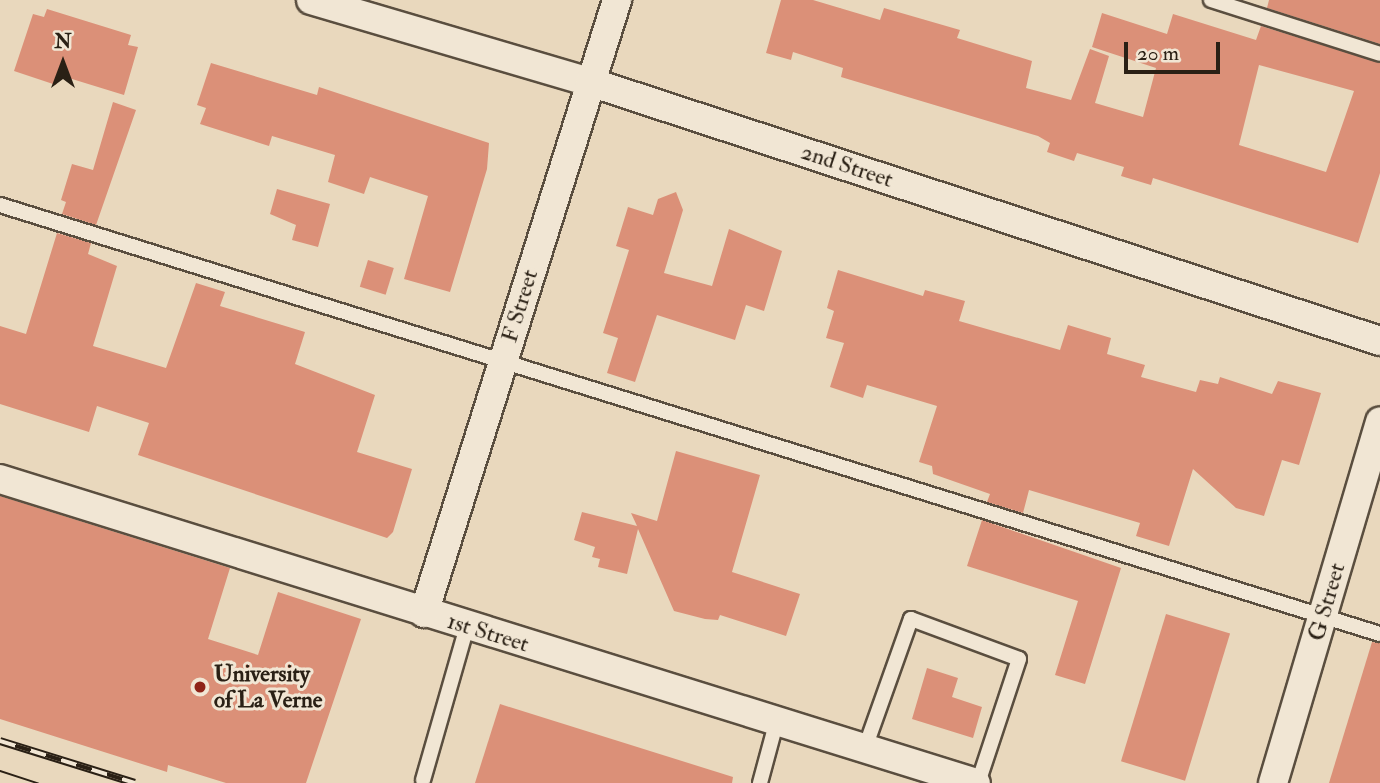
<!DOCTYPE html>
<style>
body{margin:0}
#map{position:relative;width:1380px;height:783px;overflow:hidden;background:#e9d8bd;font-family:"IM FELL Double Pica",serif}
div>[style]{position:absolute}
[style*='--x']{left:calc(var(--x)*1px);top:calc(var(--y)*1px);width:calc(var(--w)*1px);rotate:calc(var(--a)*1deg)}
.building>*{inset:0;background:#db9078;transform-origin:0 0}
.roads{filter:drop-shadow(2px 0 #5a4e3f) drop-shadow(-2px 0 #5a4e3f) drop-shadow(0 2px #5a4e3f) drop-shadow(0 -2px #5a4e3f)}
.service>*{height:14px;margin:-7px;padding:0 7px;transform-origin:7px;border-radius:7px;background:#f1e6d4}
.minor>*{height:28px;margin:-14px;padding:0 14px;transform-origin:14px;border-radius:14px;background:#f1e6d4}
.tram>*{height:2px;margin:-1px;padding:0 1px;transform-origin:1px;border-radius:1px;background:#2a2015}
.rail>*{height:8px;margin-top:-4px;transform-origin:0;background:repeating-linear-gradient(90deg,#f1e6d4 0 16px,#2a2015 0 32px);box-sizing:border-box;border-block:2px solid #2a2015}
.dots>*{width:19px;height:19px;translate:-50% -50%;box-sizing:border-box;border:4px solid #f1e6d4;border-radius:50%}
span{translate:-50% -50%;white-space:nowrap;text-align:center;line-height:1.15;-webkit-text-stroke:6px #f1e6d4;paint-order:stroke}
.street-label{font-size:23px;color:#2a2015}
.poi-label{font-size:23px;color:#2a2015;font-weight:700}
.left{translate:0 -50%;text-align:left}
.north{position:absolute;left:28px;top:28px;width:70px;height:70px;-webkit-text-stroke:5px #f1e6d4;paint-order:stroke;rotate:0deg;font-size:19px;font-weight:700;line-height:28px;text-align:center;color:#2a2015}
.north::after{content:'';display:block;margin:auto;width:24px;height:32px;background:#2a2015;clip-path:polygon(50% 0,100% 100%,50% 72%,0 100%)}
.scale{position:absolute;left:1124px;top:42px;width:96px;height:32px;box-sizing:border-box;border:4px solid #2a2015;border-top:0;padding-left:9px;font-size:21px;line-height:24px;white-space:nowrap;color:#2a2015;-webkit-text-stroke:5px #f1e6d4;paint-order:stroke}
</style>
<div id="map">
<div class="building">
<i style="clip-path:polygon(evenodd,781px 0,813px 0,880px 20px,884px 8px,960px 30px,957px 38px,1032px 61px,1026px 88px,1071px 100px,1090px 49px,1109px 56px,1095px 103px,1143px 117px,1156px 68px,1092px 47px,1102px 13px,1167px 34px,1173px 14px,1256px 40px,1261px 26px,1380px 63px,1380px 173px,1358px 243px,1153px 178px,1151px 185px,1121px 176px,1124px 167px,1077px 153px,1074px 161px,1047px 152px,1050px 143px,1038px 136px,841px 77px,843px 68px,793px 52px,791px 60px,766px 53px,781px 0,1259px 65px,1354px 91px,1326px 172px,1239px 145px,1259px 65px)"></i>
<i style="clip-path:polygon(1269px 0,1380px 0,1380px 44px,1267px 8px)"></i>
<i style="clip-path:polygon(47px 9px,131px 35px,128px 45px,138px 47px,124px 95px,59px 75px,56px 85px,14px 71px,33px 14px,44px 17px)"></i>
<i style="clip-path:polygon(211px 63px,317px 95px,319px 87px,489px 143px,487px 169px,450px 292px,404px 279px,428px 196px,370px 177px,364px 194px,328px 182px,335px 155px,272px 136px,269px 146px,200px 124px,206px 108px,197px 105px)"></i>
<i style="clip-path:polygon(113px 102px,136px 110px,96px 225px,62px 214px,66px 202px,61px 200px,72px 164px,93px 170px)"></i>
<i style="clip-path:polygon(277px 189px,330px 204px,318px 247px,292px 240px,296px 225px,270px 214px)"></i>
<i style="clip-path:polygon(676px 192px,683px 210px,664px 273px,712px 286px,729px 229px,782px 251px,764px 311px,746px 305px,735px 340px,657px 315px,635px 382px,607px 373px,618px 338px,603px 333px,629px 250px,616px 246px,628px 207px,653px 215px,658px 199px)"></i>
<i style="clip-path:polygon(57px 233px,91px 243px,88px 254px,117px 266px,93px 346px,166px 368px,196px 283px,225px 292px,220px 306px,305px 332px,295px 364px,375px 395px,357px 452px,412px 469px,393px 532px,387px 538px,138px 455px,149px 423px,97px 406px,89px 432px,0 404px,0 326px,26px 334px)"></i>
<i style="left:368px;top:260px;width:27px;height:28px;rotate:17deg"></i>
<i style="clip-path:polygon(838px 270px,923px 296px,925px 290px,965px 301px,959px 321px,1060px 350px,1068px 325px,1111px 338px,1107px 354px,1145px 365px,1141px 377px,1196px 392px,1200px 380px,1218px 384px,1220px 377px,1272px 394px,1278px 381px,1321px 393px,1299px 465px,1282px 460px,1264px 516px,1236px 508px,1193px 469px,1169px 546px,1136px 536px,1140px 523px,1029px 490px,1023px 513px,987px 502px,990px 494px,933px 474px,932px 466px,919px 462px,937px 406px,867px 385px,863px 398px,830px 387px,844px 343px,826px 338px,834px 311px,827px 308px)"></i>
<i style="clip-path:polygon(676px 451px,760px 475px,732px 572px,800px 594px,786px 636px,720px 615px,718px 620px,705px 619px,674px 611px,638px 529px,627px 574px,598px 567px,600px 559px,592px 557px,595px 547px,574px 540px,582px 512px,637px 526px,631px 513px,657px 521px)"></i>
<i style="clip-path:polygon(0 496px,230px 568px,208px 639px,258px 655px,278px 592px,361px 619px,306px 783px,226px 783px,168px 765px,167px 772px,0 719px)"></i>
<i style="clip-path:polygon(982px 520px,1121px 568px,1085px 684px,1055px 675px,1078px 601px,967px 566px)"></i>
<i style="left:1166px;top:614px;width:67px;height:154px;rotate:17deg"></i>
<i style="clip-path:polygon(1372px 642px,1380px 643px,1380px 783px,1329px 783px)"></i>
<i style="clip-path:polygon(927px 668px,958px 678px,952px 697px,982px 707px,973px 738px,912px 719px)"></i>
<i style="clip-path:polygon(500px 704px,733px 777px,732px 783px,475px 783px)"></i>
</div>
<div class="roads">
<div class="service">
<i style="--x:1211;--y:0;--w:177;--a:17.7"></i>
<i style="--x:0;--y:205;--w:1445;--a:17.27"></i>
<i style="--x:865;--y:748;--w:137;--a:-70.4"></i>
<i style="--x:911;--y:619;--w:115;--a:20.3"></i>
<i style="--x:1019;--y:659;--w:131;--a:108.3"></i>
<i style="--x:423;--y:780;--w:159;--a:-74"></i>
<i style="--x:760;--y:783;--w:65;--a:-74.9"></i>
</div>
<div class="minor">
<i style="--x:311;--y:0;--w:291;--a:16.4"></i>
<i style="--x:590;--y:82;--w:831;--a:18.15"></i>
<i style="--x:0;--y:479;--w:1022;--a:17.3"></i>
<i style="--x:424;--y:613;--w:643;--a:-72.52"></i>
<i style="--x:1273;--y:783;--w:377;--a:-73.5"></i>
</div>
</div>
<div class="tram">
<i style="--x:0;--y:771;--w:40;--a:18"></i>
</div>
<div class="rail">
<i style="--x:0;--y:741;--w:141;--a:17.3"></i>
</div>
<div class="dots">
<i style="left:200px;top:687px;background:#8f2418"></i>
</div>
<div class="street-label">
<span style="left:847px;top:166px;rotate:18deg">2nd Street</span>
<span style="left:520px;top:306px;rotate:-73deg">F Street</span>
<span style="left:1327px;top:602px;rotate:-74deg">G Street</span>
<span style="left:488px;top:633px;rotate:17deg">1st Street</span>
</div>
<div class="poi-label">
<span class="left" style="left:214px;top:687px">University<br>of La Verne</span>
</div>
<div class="north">N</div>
<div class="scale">20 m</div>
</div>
